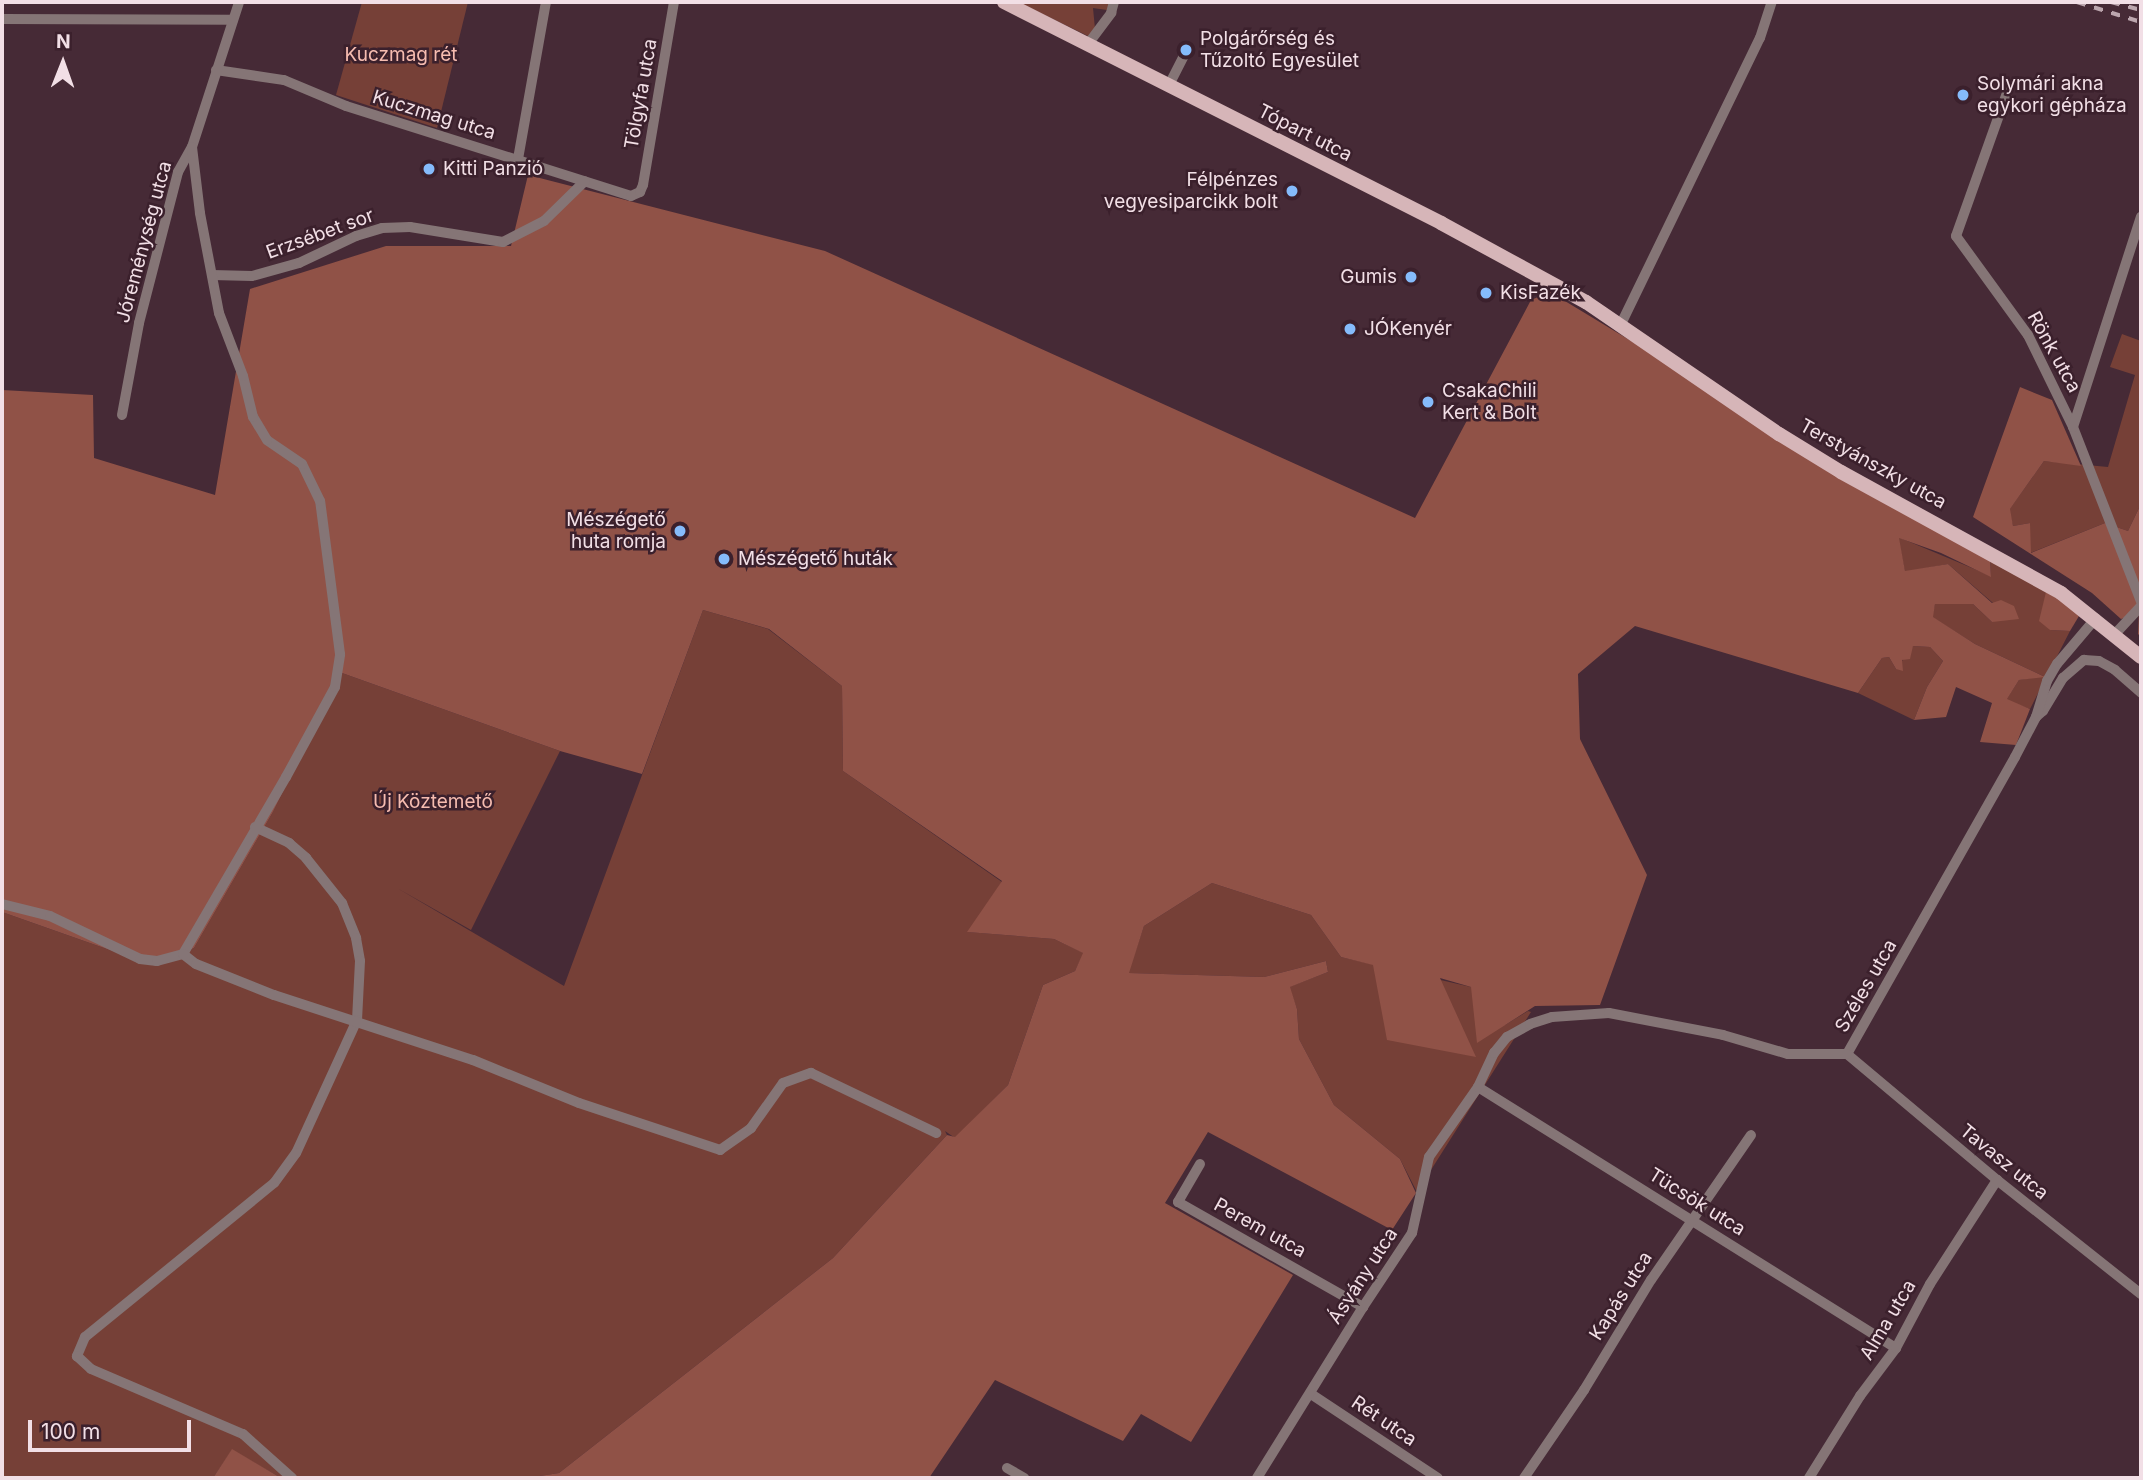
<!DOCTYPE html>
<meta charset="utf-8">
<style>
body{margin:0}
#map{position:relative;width:2143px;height:1480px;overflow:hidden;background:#462a36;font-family:Inter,sans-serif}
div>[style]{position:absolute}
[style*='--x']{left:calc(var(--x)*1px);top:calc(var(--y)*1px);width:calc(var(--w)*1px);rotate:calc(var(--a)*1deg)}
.green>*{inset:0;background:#764037}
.forest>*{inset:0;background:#905247}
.minor>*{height:10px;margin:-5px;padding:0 5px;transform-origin:5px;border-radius:5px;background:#857576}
.major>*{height:14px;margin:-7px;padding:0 7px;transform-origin:7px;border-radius:7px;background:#d6b5b8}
.rail>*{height:3.5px;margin-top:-1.75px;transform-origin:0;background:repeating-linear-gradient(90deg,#bca6ae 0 9px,transparent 0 18px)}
.dots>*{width:19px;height:19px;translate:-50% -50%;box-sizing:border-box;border:4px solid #3b202c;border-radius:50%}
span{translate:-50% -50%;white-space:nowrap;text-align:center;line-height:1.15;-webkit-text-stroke:5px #3b202c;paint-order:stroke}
.poi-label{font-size:19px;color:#f2dfe6}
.left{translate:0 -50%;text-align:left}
.right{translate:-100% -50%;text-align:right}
.park-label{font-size:19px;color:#f6bcb0}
.street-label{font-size:19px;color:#f2dfe6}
.frame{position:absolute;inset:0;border:4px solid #f2dfe6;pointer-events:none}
.north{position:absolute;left:28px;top:28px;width:70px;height:70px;-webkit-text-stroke:5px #3b202c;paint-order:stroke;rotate:1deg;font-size:19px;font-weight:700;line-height:28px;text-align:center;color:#f2dfe6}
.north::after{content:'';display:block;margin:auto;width:24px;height:32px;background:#f2dfe6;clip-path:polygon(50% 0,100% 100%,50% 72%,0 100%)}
.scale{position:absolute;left:28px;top:1420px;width:163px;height:32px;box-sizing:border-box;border:4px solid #f2dfe6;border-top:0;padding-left:9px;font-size:21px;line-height:24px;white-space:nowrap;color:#f2dfe6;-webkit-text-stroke:5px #3b202c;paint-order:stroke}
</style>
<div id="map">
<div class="green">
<i style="clip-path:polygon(362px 2px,468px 2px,437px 128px,336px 95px)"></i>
<i style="clip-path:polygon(1018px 2px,1113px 2px,1114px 11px,1093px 8px,1095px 29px,1088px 36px)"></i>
<i style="clip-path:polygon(2122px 334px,2141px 341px,2141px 504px,2128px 531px,2105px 523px,2030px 553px,2030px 523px,2013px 526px,2009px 510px,2044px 461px,2108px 467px,2135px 375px,2110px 367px)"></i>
<i style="clip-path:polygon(1898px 537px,1991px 576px,1990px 558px,2046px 592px,2050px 630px,2070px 631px,2030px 709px,2006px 700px,2019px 680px,2043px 676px,1975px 644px,1932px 617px,1935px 604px,1973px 604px,1992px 622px,1993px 603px,1948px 564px,1905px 572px)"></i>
<i style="clip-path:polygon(703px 610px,768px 629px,842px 686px,843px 771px,1002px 882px,968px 932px,1054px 939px,1084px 953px,1075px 971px,1043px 985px,1008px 1085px,955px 1138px,945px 1131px,947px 1135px,833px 1258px,559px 1473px,527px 1478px,281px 1478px,232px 1450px,213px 1478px,2px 1478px,2px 912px,155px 966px,194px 948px,273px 812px,342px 673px,560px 751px,471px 930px,397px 888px,564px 986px)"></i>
<i style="clip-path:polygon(1913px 646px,1930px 647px,1943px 661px,1927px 687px,1914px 720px,1858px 693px,1882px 658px,1889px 657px,1896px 669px)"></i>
<i style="clip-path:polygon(1212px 883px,1311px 915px,1341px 957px,1471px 987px,1505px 1025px,1528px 1011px,1531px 1012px,1417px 1192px,1400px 1159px,1334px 1105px,1299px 1039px,1297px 1009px,1289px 987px,1328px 972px,1326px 961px,1264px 977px,1128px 973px,1144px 926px)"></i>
</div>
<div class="forest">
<i style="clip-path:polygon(528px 175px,825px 251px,1415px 518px,1531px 300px,1550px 292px,1990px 558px,1991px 577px,1941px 553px,1899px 538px,1905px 571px,1948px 564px,1992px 603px,2001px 600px,2014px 606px,2019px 619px,1992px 622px,1973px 604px,1935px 604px,1933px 617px,1975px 644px,2045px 677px,2019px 680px,2007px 699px,2030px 709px,2016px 745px,1980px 742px,1992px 703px,1956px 687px,1946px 717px,1914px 720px,1927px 687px,1943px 661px,1930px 647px,1913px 646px,1910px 659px,1902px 660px,1903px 671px,1896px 669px,1889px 657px,1882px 658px,1858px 693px,1635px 626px,1578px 674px,1580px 739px,1647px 875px,1600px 1005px,1535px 1006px,1477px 1043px,1471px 987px,1440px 978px,1476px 1057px,1387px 1040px,1373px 965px,1341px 957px,1311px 915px,1212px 883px,1144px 926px,1129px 973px,1264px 977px,1326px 961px,1328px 972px,1290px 987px,1297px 1009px,1299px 1039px,1334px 1105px,1400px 1159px,1416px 1193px,1392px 1230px,1208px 1132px,1165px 1203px,1293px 1275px,1191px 1442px,1141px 1414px,1123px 1441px,995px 1380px,929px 1478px,527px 1478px,559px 1473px,833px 1258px,947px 1135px,955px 1137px,1008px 1085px,1043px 985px,1075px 971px,1083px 953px,1054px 939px,967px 932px,1002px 881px,843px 771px,842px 686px,769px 629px,703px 610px,642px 774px,560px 751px,342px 673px,273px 812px,194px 948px,155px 966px,2px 912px,2px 390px,93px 395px,94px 458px,215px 495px,250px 289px,386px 246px,511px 246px)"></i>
<i style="clip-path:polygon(2020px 387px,2052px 400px,2081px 466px,2044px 461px,2010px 509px,2013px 526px,2030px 523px,2031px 553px,2105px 523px,2128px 531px,2141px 504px,2141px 637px,2138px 634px,2139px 612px,2121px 619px,2092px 593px,1973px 517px)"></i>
<i style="clip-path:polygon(2046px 592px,2082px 611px,2070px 631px,2050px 630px,2039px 621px)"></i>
<i style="clip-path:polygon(232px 1449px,281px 1478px,213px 1478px)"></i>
</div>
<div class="minor">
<i style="--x:2;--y:19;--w:231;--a:0.2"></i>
<i style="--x:1088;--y:44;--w:39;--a:-53"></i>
<i style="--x:1111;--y:13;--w:11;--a:-75"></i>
<i style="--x:216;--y:70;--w:69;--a:8.4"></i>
<i style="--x:284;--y:80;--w:67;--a:22.8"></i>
<i style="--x:346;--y:106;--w:299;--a:17.5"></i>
<i style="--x:631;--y:196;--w:10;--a:-24"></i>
<i style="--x:640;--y:192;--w:8;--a:-67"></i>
<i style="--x:643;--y:185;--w:186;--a:-80.4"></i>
<i style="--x:1169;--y:85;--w:34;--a:-63"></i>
<i style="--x:2008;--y:90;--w:155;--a:109.6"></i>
<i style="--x:1956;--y:236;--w:122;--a:54"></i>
<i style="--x:2028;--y:335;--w:102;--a:63.9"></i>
<i style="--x:2073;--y:427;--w:187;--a:68.7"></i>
<i style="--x:518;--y:159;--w:159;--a:-79.9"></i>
<i style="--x:212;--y:275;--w:40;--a:1.4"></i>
<i style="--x:252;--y:276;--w:49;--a:-15.5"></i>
<i style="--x:299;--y:263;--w:63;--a:-25.3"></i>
<i style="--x:356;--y:236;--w:27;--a:-17"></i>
<i style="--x:382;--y:228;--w:28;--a:-2"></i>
<i style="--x:410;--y:227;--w:94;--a:9.2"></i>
<i style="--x:503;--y:242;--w:46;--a:-27.1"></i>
<i style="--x:544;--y:221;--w:57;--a:-44.3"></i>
<i style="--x:1621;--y:324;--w:318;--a:-64.1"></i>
<i style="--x:1760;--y:38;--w:38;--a:-72"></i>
<i style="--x:122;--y:415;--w:94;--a:-79.5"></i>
<i style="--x:139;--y:323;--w:156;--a:-75.5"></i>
<i style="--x:178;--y:172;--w:29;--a:-61"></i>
<i style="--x:192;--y:147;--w:152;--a:-72"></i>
<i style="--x:2073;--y:427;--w:221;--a:-72.1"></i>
<i style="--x:2115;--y:634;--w:38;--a:-47"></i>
<i style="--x:2036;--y:717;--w:9;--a:-41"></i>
<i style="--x:2043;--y:711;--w:39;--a:-59"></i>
<i style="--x:2063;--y:678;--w:28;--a:-41"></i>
<i style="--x:2084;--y:660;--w:15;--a:4"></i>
<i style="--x:2099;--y:661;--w:18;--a:29"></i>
<i style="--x:2115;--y:670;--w:35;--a:41"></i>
<i style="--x:255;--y:827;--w:38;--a:25"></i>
<i style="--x:289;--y:843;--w:23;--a:41"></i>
<i style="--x:306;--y:858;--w:58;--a:51.3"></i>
<i style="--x:342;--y:903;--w:38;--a:68"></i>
<i style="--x:356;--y:938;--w:23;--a:80"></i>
<i style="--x:360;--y:961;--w:59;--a:92.9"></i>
<i style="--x:357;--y:1020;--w:146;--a:114.6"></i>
<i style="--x:296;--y:1153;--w:37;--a:126"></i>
<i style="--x:274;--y:1183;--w:244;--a:140.8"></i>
<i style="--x:85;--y:1337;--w:21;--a:113"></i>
<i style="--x:77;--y:1356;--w:19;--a:43"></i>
<i style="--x:91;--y:1369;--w:165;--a:23.2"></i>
<i style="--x:243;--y:1434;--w:66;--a:41.9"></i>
<i style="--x:2;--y:904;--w:49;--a:14"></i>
<i style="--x:50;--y:916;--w:100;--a:25.5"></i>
<i style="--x:140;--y:959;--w:17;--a:7"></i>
<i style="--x:157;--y:961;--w:27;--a:-15"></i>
<i style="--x:183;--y:954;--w:205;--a:-59.8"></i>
<i style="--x:286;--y:777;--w:102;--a:-61.4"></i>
<i style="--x:335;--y:687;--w:33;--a:-81"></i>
<i style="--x:340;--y:654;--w:154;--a:-97.4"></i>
<i style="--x:320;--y:501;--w:41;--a:-115.9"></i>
<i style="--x:302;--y:464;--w:42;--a:-145.6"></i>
<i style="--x:267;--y:440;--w:27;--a:-121"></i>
<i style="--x:253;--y:417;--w:42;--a:-103.7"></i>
<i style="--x:243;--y:376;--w:67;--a:-110.9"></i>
<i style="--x:219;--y:313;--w:102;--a:-100.8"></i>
<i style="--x:200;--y:213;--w:66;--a:-96.9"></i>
<i style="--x:183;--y:954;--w:16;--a:38"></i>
<i style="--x:196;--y:964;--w:84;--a:21.7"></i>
<i style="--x:274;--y:995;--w:209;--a:18.1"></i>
<i style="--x:473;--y:1060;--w:114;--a:22.1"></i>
<i style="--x:579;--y:1103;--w:149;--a:18.4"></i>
<i style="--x:720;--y:1150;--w:38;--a:-35"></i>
<i style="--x:751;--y:1128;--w:55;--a:-54.6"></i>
<i style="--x:783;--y:1083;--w:30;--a:-20"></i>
<i style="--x:811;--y:1073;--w:139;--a:25.6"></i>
<i style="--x:1847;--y:1054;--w:341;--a:-60.5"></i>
<i style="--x:2015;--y:757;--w:45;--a:-62.3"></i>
<i style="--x:2036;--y:717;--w:38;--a:-73"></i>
<i style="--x:2047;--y:681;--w:20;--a:-60"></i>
<i style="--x:2057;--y:664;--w:60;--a:-49.7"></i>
<i style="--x:1847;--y:1054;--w:196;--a:40"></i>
<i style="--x:1997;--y:1180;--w:184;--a:38.4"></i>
<i style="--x:1478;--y:1087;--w:493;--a:32"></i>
<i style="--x:1200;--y:1164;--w:44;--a:120.1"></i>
<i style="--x:1178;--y:1202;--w:213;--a:29.6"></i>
<i style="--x:1311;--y:1394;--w:152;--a:33.5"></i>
<i style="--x:1007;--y:1468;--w:20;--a:30"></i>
<i style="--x:1257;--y:1478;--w:201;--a:-58.2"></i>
<i style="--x:1363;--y:1307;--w:89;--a:-56.5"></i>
<i style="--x:1412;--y:1233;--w:78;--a:-77.4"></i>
<i style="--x:1429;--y:1157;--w:85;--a:-55"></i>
<i style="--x:1478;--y:1087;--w:38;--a:-65"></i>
<i style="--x:1494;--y:1053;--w:21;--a:-51"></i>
<i style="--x:1507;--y:1037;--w:26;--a:-29"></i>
<i style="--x:1530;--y:1024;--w:23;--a:-18"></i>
<i style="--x:1552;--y:1017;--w:57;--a:-4"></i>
<i style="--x:1609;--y:1013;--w:116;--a:10.9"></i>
<i style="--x:1723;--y:1035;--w:68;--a:16.3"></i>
<i style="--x:1788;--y:1054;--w:59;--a:0"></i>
<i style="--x:1524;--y:1478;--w:107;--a:-55.7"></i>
<i style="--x:1584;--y:1390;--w:129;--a:-58.7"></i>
<i style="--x:1651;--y:1280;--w:176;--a:-55.4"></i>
<i style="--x:1809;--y:1478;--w:97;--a:-58.1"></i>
<i style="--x:1860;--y:1396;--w:60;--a:-53.1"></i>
<i style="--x:1896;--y:1348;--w:72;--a:-62"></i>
<i style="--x:1930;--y:1284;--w:124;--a:-57.2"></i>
</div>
<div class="major">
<i style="--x:1004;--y:2;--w:490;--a:26.8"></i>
<i style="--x:1441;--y:223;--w:165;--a:28.6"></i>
<i style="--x:1586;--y:302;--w:234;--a:34.4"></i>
<i style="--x:1779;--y:434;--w:73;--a:31.5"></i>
<i style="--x:1841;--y:472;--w:251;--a:28.8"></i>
<i style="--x:2061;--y:593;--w:102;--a:38.7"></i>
</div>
<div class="rail">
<i style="--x:2077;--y:2;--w:67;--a:17.4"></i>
<i style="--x:2111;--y:2;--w:31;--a:15"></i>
</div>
<div class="dots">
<i style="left:1186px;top:50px;background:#85bbfb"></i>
<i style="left:1963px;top:95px;background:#85bbfb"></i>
<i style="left:429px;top:169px;background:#85bbfb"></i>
<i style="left:1292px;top:191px;background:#85bbfb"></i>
<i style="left:1411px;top:277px;background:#85bbfb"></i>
<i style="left:1486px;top:293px;background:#85bbfb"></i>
<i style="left:1350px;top:329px;background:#85bbfb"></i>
<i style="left:1428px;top:402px;background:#85bbfb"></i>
<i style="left:680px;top:531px;background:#85bbfb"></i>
<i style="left:724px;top:559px;background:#85bbfb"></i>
</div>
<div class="poi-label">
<span class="left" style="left:1200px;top:50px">Polgárőrség és<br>Tűzoltó Egyesület</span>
<span class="left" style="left:1977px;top:95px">Solymári akna<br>egykori gépháza</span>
<span class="left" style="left:443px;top:169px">Kitti Panzió</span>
<span class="right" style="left:1278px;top:191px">Félpénzes<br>vegyesiparcikk bolt</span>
<span class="right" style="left:1397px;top:277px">Gumis</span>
<span class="left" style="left:1500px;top:293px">KisFazék</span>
<span class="left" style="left:1364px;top:329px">JÓKenyér</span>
<span class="left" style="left:1442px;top:402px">CsakaChili<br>Kert &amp; Bolt</span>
<span class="right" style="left:666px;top:531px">Mészégető<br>huta romja</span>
<span class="left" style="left:738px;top:559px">Mészégető huták</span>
</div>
<div class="park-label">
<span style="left:401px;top:55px">Kuczmag rét</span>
<span style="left:433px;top:802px">Új Köztemető</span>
</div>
<div class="street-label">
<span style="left:641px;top:94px;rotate:-80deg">Tölgyfa utca</span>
<span style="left:434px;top:115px;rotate:17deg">Kuczmag utca</span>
<span style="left:1305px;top:133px;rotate:27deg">Tópart utca</span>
<span style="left:320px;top:234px;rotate:-20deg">Erzsébet sor</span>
<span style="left:144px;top:242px;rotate:-75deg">Jóreménység utca</span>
<span style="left:2054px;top:352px;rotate:61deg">Rönk utca</span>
<span style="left:1873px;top:464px;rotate:29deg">Terstyánszky utca</span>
<span style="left:1866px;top:986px;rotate:-60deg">Széles utca</span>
<span style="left:2004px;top:1162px;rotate:39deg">Tavasz utca</span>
<span style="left:1697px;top:1202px;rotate:32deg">Tücsök utca</span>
<span style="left:1260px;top:1228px;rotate:29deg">Perem utca</span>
<span style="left:1363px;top:1276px;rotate:-57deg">Ásvány utca</span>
<span style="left:1621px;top:1296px;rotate:-58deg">Kapás utca</span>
<span style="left:1888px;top:1320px;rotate:-59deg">Alma utca</span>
<span style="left:1384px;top:1421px;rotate:34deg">Rét utca</span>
</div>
<div class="frame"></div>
<div class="north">N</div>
<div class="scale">100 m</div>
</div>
